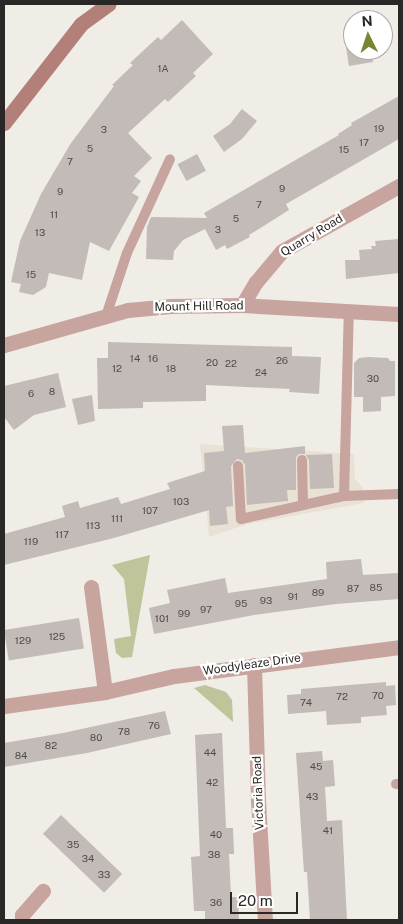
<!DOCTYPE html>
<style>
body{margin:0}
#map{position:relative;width:403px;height:924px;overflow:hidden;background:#f0ece6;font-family:"Public Sans",sans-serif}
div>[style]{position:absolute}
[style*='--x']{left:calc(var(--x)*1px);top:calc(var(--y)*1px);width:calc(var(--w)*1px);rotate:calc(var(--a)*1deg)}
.built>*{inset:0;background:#e9e1d4}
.green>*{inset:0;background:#bfc49b}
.building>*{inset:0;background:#c2bbb8;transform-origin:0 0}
.service>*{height:10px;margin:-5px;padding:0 5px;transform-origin:5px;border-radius:5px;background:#c7a49e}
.minor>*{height:15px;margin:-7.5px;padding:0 7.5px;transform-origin:7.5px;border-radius:7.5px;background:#c7a49e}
.tertiary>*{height:15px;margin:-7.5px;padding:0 7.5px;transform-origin:7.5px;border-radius:7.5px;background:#c7a49e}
.secondary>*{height:15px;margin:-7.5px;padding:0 7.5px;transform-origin:7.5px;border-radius:7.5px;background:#b28078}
span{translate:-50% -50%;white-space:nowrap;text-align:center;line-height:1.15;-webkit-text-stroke:4.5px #fff;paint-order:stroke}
.number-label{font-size:10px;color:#504d4a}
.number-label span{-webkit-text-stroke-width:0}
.street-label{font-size:12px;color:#2a2826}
.frame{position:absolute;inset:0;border:5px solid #2a2826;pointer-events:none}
.north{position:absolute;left:343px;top:10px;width:50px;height:50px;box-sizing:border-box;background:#fff;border:1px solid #aaa9a8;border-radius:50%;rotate:356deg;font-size:14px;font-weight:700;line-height:20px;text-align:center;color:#2a2826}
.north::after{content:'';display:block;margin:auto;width:18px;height:22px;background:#778634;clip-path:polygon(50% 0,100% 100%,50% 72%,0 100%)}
.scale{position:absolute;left:230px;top:892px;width:68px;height:22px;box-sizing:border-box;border:2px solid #2a2826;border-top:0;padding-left:6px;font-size:15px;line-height:18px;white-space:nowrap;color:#2a2826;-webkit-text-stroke:4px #fff;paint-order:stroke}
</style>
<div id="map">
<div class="built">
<i style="clip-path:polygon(200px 444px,354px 454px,355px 479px,363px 488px,364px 503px,247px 524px,209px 537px)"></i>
</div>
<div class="green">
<i style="clip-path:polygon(150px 555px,132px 657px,122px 658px,116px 653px,114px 639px,131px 636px,124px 579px,112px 565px)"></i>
<i style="clip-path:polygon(205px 685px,226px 692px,232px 700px,233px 722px,194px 688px)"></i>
</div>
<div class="building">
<i style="clip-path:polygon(182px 20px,213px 54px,193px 73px,196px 76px,168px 102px,165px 99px,128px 133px,152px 158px,134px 176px,141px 181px,132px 193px,139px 197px,109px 251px,90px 242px,82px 280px,49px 273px,46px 287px,33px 295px,19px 292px,21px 284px,11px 282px,20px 241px,41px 194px,71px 143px,114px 86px,112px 85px,133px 65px,130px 63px,158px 37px,161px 40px)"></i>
<i style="clip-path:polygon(353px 46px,353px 50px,371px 50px,373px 62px,349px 66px,346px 47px)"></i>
<i style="clip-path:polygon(399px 96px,399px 139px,286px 204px,289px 210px,249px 235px,250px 237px,227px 249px,225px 245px,216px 250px,205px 229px,183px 240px,174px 251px,173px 260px,146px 259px,147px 227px,151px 217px,207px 218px,204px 213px,339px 135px,338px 134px,352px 125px,351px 123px)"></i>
<i style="clip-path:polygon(242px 109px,257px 121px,242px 139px,224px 152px,213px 136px,230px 124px)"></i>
<i style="left:197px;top:154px;width:19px;height:22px;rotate:62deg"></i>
<i style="clip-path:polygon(399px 239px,399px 273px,346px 279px,345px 260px,360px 260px,359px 250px,372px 249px,371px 246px,376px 246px,375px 241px)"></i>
<i style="clip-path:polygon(108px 342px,292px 347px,292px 356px,321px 357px,319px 394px,289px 392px,290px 389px,206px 385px,206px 401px,143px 402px,143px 408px,98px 409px,97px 358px,108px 358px)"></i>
<i style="clip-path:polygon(369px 357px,388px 358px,390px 361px,395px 361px,395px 396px,381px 397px,381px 411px,363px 412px,363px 397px,354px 397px,354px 363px,359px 358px)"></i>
<i style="clip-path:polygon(58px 373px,66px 407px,34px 415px,14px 430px,4px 417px,4px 386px)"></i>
<i style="clip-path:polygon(92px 395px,95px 421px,78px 425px,72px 399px)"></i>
<i style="clip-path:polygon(243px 425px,245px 453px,305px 446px,305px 454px,299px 454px,296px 457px,296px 490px,287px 490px,288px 501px,247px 505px,245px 465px,242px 460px,237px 459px,231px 466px,233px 506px,226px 507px,228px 524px,210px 526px,209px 510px,114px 538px,4px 565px,4px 534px,65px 517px,62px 506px,78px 501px,80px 508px,118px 497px,121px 504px,170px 489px,167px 483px,205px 471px,204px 453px,224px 451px,222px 426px)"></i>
<i style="clip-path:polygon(332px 454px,334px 488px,310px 489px,309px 460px,306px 455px)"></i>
<i style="clip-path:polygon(361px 559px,363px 575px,399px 573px,399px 599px,336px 604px,254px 615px,154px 634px,149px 608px,170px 603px,167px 590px,225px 578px,228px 593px,327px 579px,326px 562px)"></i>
<i style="left:79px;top:618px;width:31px;height:76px;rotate:81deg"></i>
<i style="clip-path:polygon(386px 682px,386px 686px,395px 685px,396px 705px,386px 706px,387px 715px,361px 717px,361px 723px,327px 725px,326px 711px,288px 714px,287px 695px,301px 694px,301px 689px)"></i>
<i style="clip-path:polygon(165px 711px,171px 734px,87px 753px,4px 767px,4px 743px,63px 733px)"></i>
<i style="clip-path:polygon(222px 733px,226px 828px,233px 828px,234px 854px,229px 854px,231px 897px,238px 897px,239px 920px,205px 920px,205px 911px,194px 911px,191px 857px,200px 856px,195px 735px)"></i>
<i style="clip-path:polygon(322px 751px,323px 761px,333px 760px,335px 786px,325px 787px,327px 821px,342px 820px,347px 920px,310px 920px,307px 872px,304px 872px,296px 753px)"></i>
<i style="left:61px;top:815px;width:85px;height:26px;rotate:44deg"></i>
</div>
<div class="service">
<i style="--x:106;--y:316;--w:66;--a:-71.6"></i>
<i style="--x:127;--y:253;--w:103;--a:-65.4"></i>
<i style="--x:302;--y:460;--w:45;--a:88.7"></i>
<i style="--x:238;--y:466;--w:53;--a:86.8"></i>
<i style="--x:241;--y:519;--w:106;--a:-12.6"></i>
<i style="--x:344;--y:496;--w:55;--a:-2.1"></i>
<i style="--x:344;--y:496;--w:185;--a:-88.5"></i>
<i style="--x:396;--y:784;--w:3;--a:0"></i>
</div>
<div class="minor">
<i style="--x:242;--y:305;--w:27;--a:-59"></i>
<i style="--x:256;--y:282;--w:40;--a:-50"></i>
<i style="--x:282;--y:251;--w:134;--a:-29.1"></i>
<i style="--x:91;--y:587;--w:106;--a:82.4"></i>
<i style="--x:254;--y:665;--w:135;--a:88.3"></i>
<i style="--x:258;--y:800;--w:120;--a:86.7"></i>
<i style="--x:4;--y:706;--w:102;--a:-7.9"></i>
<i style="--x:105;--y:692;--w:71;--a:-13.1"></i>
<i style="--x:174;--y:676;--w:227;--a:-7.3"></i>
<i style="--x:22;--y:920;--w:5;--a:-90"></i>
<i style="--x:22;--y:915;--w:32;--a:-49"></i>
</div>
<div class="tertiary">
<i style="--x:4;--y:345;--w:129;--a:-15.8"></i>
<i style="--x:128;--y:310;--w:43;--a:-5.3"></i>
<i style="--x:171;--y:306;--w:71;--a:-0.8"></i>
<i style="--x:242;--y:305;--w:157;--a:3.3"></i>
</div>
<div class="secondary">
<i style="--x:4;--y:123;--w:125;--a:-52.1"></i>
<i style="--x:81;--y:24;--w:34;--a:-36"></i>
</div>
<div class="number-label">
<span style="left:163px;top:69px">1A</span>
<span style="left:379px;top:129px">19</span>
<span style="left:104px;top:130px">3</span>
<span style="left:364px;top:143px">17</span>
<span style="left:90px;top:149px">5</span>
<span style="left:344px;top:150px">15</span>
<span style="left:70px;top:162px">7</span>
<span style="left:282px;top:189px">9</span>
<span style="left:60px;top:192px">9</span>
<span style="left:259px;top:205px">7</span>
<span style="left:54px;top:215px">11</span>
<span style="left:236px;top:219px">5</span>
<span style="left:218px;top:230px">3</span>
<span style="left:40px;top:233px">13</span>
<span style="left:31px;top:275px">15</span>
<span style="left:135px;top:359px">14</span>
<span style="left:153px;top:359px">16</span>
<span style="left:282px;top:361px">26</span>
<span style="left:212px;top:363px">20</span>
<span style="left:231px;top:364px">22</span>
<span style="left:117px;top:369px">12</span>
<span style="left:171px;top:369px">18</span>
<span style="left:261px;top:373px">24</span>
<span style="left:373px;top:379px">30</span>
<span style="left:52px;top:392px">8</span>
<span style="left:31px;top:394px">6</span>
<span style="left:181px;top:502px">103</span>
<span style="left:150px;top:511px">107</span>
<span style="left:117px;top:519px">111</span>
<span style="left:93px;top:526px">113</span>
<span style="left:62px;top:535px">117</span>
<span style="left:31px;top:542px">119</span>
<span style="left:376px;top:588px">85</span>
<span style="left:353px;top:589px">87</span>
<span style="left:318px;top:593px">89</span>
<span style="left:293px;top:597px">91</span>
<span style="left:266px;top:601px">93</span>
<span style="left:241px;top:604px">95</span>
<span style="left:206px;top:610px">97</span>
<span style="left:184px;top:614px">99</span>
<span style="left:162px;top:619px">101</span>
<span style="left:57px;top:637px">125</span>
<span style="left:23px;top:641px">129</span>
<span style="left:378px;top:696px">70</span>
<span style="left:342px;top:697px">72</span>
<span style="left:306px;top:703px">74</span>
<span style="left:154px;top:726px">76</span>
<span style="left:124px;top:732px">78</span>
<span style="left:96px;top:738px">80</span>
<span style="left:51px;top:746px">82</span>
<span style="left:210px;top:753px">44</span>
<span style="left:21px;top:756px">84</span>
<span style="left:316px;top:767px">45</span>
<span style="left:212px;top:783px">42</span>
<span style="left:312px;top:797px">43</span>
<span style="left:328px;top:831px">41</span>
<span style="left:216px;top:835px">40</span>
<span style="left:73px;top:845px">35</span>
<span style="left:214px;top:855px">38</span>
<span style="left:88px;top:859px">34</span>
<span style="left:104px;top:875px">33</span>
<span style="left:216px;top:903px">36</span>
</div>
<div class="street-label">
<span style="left:312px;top:236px;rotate:-31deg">Quarry Road</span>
<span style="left:199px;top:307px;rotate:-1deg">Mount Hill Road</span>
<span style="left:252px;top:665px;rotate:-8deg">Woodyleaze Drive</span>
<span style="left:259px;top:793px;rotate:-92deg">Victoria Road</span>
</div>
<div class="frame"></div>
<div class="north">N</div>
<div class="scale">20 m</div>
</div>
